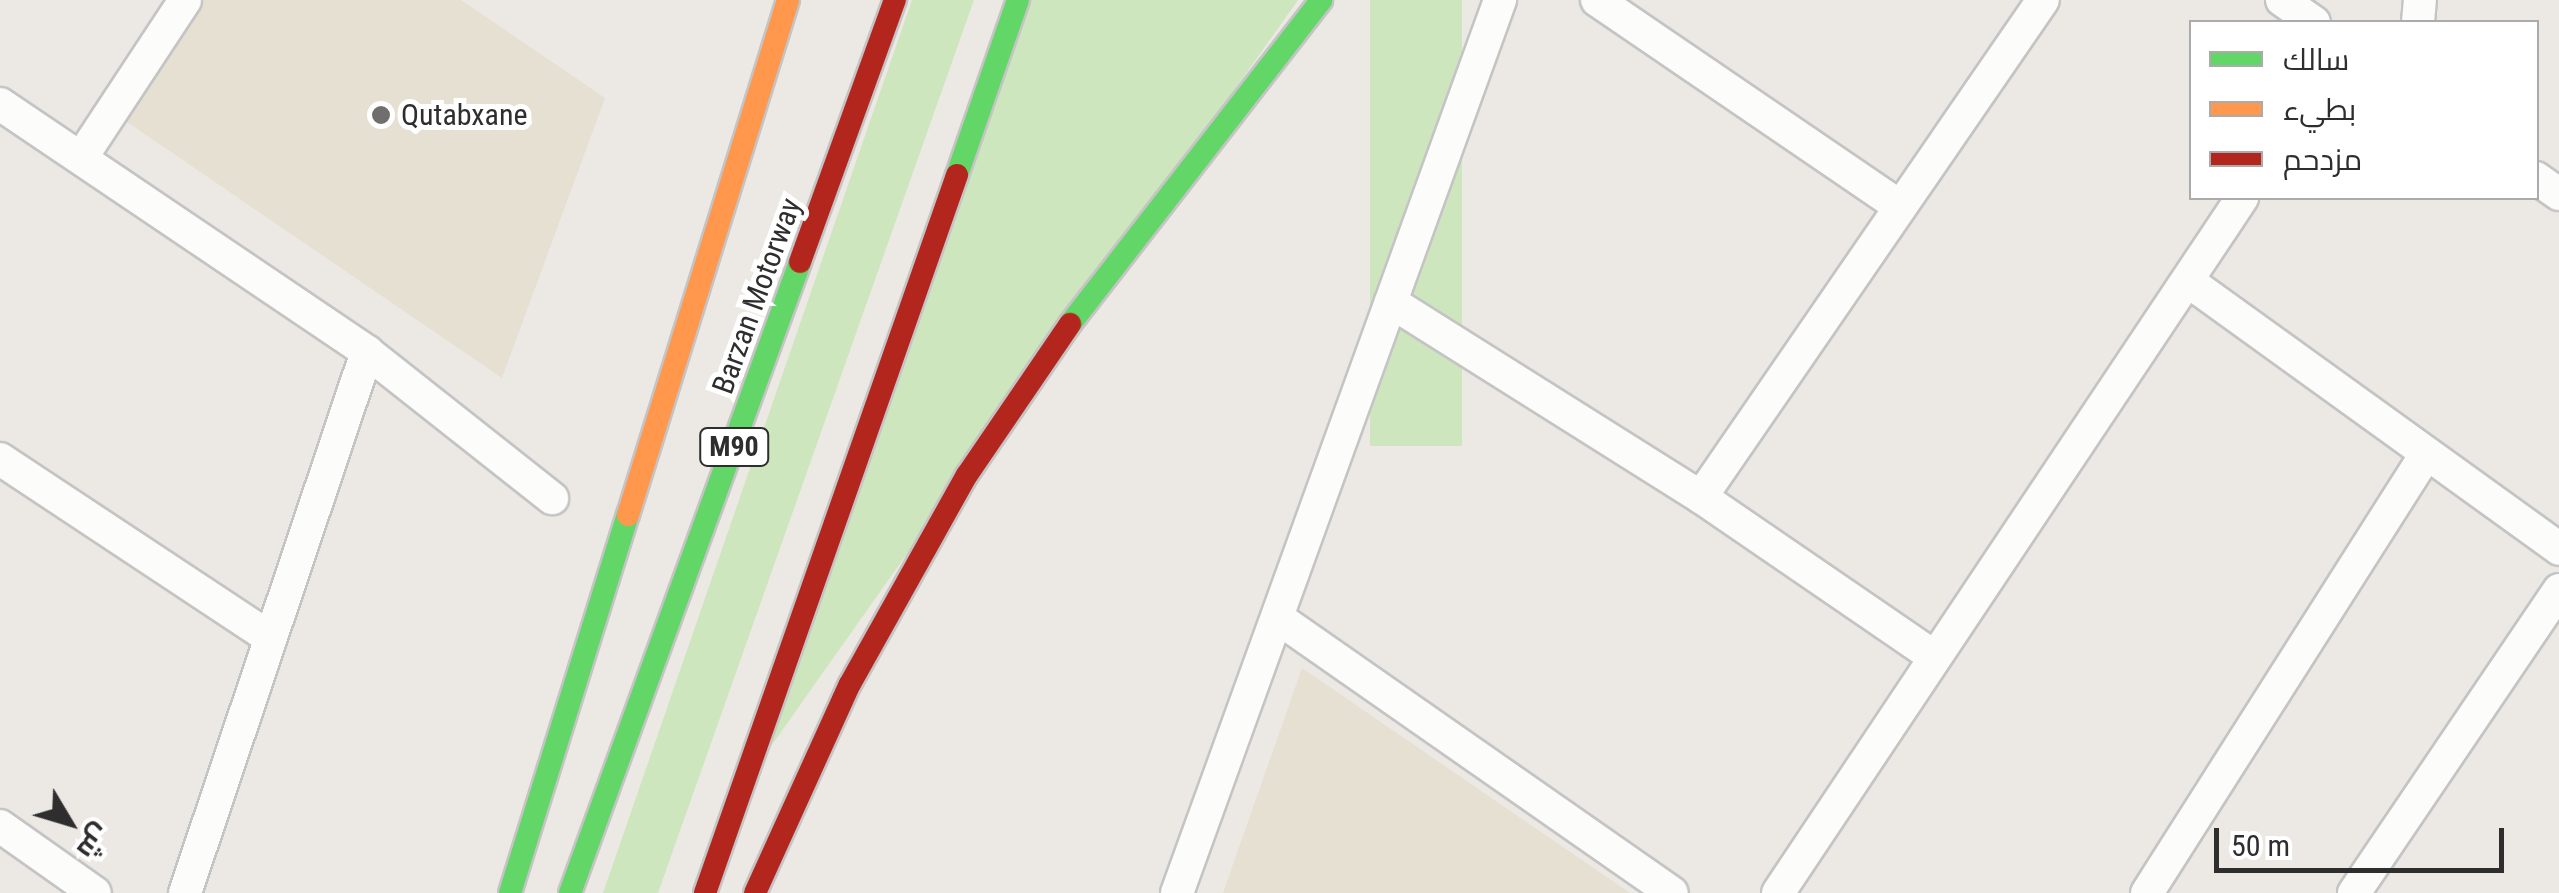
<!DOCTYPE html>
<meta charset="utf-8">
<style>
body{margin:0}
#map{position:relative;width:2559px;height:893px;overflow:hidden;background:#ece8e4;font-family:"Roboto Condensed",Cairo,sans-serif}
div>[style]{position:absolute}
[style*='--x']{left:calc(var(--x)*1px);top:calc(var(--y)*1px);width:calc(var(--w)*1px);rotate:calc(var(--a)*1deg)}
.education>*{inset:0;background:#e6e0d3}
.green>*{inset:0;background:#cee6be;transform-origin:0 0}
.roads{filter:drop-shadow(2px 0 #c5c4c5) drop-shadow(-2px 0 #c5c4c5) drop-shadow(0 2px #c5c4c5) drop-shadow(0 -2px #c5c4c5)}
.street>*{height:32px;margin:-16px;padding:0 16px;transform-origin:16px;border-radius:16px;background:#fcfcfb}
.fast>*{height:22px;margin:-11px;padding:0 11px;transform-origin:11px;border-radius:11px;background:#63d668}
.slow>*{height:22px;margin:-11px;padding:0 11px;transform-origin:11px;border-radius:11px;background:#ff974d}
.jam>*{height:22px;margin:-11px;padding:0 11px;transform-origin:11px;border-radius:11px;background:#b3261e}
.dots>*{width:28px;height:28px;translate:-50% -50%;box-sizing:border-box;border:5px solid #fff;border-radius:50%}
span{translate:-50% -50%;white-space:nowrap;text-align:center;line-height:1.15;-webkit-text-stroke:10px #fff;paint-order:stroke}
.shield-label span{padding:2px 8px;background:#fff;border:2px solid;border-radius:8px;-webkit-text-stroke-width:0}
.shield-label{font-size:28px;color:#2e2e2e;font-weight:700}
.poi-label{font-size:30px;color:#2e2e2e}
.left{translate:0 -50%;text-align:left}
.street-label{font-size:30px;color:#2e2e2e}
.legend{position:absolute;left:2189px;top:20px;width:350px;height:180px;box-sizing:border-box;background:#fff;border:2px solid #ababab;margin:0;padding:12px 18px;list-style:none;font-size:30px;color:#2e2e2e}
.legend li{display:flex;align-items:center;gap:20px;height:50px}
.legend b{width:50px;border:2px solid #ababab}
.north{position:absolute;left:20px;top:773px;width:100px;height:100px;-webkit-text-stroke:8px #fff;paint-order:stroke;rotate:128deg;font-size:28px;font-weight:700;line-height:40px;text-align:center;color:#2e2e2e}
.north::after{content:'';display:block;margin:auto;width:35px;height:45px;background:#2e2e2e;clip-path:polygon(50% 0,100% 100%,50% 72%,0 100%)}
.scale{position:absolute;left:2214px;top:828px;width:290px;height:45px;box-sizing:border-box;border:5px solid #2e2e2e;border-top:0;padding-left:12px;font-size:30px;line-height:35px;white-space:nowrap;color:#2e2e2e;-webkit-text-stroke:8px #fff;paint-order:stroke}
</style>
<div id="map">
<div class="education">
<i style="clip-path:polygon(204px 0,461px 0,605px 98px,502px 378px,127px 122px)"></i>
<i style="clip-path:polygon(1302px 668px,1630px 893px,1223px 893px)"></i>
</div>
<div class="green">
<i style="clip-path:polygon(912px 0,974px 0,658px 893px,603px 893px)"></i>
<i style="clip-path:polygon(1018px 0,1298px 0,745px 783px)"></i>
<i style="left:1370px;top:0;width:92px;height:446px"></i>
</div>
<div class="roads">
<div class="street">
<i style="--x:1597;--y:0;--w:367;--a:34.3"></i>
<i style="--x:2282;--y:0;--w:39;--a:35"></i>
<i style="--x:2418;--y:22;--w:22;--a:-85"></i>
<i style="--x:0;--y:104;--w:443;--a:34"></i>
<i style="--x:367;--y:352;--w:236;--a:38.3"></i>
<i style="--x:81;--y:158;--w:189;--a:-56.6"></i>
<i style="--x:2536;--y:178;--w:28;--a:35"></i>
<i style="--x:2188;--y:281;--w:458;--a:35.8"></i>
<i style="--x:1391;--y:302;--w:366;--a:32.2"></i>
<i style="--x:1701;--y:497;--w:280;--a:34.4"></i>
<i style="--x:0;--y:459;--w:324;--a:33.5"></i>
<i style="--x:1701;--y:497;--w:603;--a:-55.47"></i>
<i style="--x:1278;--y:618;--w:480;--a:34.9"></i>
<i style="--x:0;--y:826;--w:116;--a:35.2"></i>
<i style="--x:185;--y:893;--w:571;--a:-71.41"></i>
<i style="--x:1177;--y:893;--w:950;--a:-70.11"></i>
<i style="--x:1778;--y:893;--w:836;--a:-56.27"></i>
<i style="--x:2147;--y:893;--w:518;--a:-57.54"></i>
<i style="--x:2354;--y:893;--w:366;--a:-55.9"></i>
</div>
<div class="fast">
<i style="--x:957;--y:175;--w:185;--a:-70.8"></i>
<i style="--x:1070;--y:324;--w:410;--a:-52.2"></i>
<i style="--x:510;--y:893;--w:396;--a:-72.7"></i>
<i style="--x:570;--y:893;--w:672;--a:-69.97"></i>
</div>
<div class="slow">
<i style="--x:628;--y:515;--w:539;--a:-72.74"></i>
</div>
<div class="jam">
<i style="--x:800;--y:262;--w:279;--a:-70.1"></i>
<i style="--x:705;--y:893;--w:761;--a:-70.66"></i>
<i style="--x:755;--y:893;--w:230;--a:-65.6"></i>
<i style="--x:850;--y:684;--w:240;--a:-60.8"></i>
<i style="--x:967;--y:475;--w:183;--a:-55.7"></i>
</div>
</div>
<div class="dots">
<i style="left:381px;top:115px;background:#706f6e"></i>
</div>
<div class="shield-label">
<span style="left:734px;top:447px">M90</span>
</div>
<div class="poi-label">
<span class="left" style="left:401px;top:115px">Qutabxane</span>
</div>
<div class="street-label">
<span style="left:757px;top:296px;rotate:-70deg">Barzan Motorway</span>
</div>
<ul class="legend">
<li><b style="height:12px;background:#63d668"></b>سالك</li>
<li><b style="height:12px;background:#ff974d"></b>بطيء</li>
<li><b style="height:12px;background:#b3261e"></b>مزدحم</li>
</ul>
<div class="north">ش</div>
<div class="scale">50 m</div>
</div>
